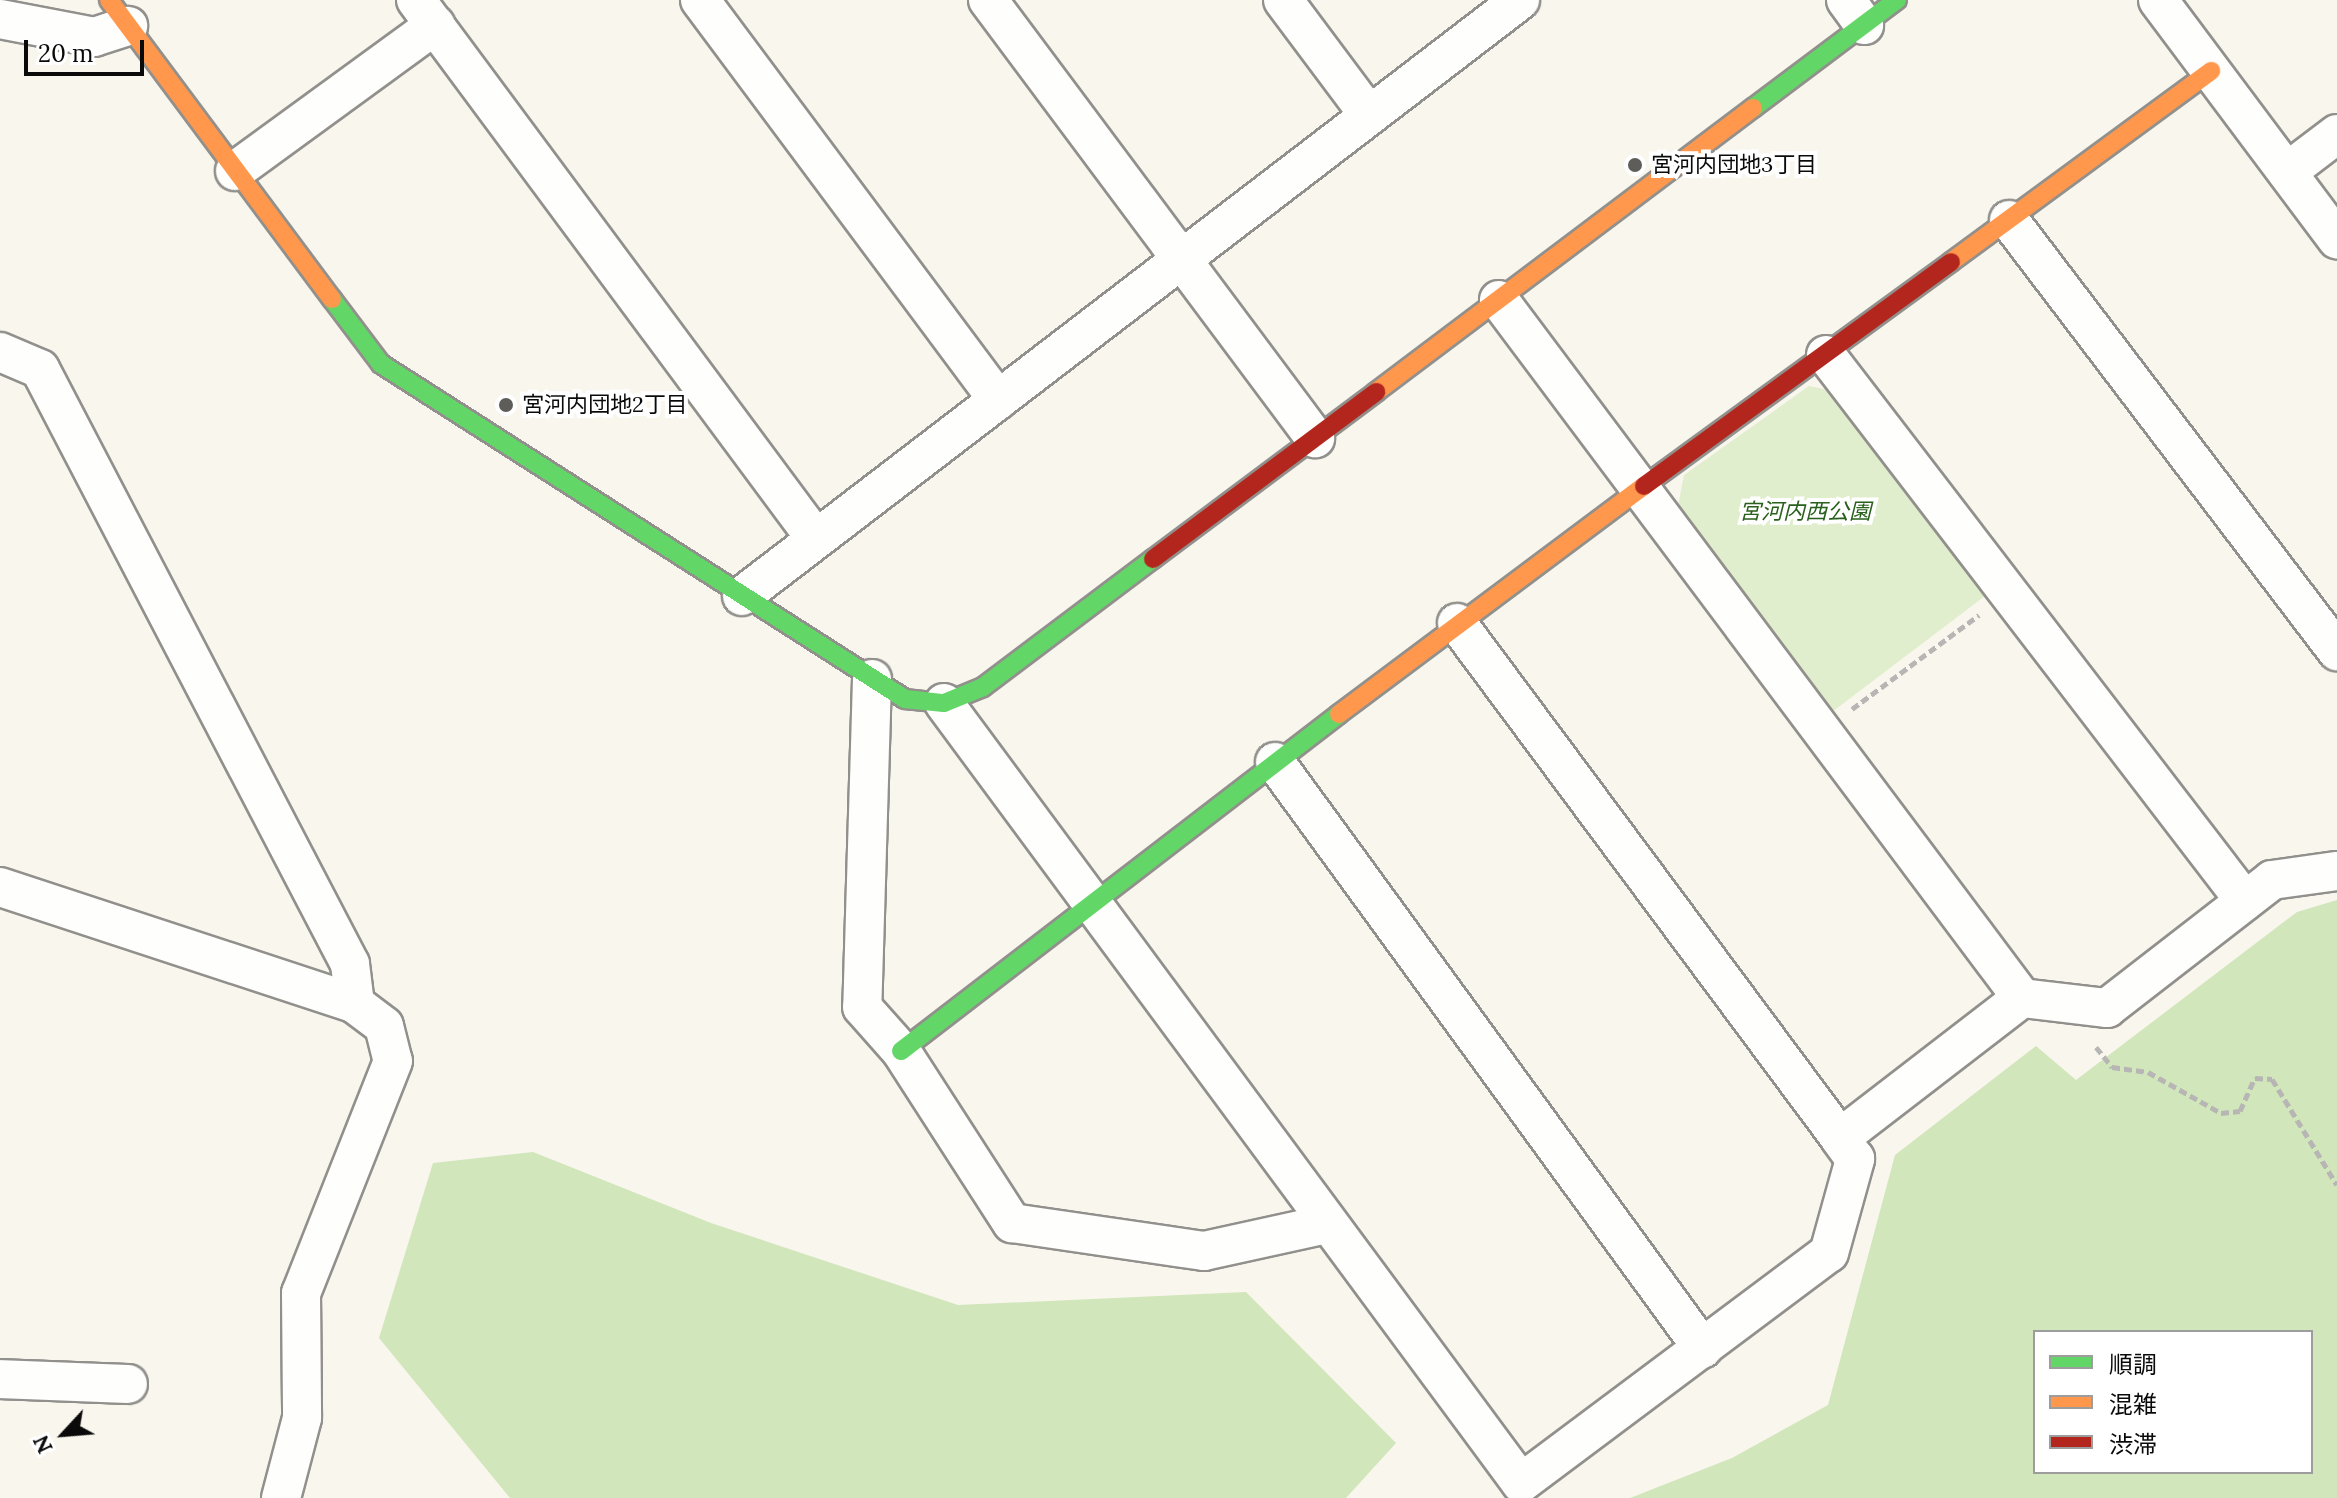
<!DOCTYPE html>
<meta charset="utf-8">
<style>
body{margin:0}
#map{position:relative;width:2337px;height:1498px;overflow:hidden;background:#f9f6ed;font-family:Lora,"Noto Sans JP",serif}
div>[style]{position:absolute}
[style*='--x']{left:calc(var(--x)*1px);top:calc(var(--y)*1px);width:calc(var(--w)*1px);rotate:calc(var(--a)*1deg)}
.green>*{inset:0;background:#e1eecd}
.forest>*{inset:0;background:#d1e6ba}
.path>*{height:5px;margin-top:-2.5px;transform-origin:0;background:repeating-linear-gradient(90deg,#b7b6b5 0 8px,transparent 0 12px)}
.roads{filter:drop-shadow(2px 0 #92908c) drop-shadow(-2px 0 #92908c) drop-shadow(0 2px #92908c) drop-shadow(0 -2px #92908c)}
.street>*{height:38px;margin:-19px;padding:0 19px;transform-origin:19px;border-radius:19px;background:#fefefc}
.fast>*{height:18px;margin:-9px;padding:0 9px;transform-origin:9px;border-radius:9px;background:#63d668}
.slow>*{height:18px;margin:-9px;padding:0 9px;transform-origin:9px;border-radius:9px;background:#ff974d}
.jam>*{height:18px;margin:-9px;padding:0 9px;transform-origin:9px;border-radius:9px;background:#b3261e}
.dots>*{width:22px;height:22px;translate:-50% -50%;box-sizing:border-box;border:4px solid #fff;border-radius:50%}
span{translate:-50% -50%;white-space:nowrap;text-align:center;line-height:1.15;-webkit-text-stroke:8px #fff;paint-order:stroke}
.poi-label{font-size:22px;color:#0a0a0a}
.left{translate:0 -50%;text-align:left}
.park-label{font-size:22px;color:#29601c;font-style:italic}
.legend{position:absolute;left:2033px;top:1330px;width:280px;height:144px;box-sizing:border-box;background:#fff;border:2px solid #9d9d9d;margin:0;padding:10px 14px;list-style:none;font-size:24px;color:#0a0a0a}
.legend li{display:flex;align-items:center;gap:16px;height:40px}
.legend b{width:40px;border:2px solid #9d9d9d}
.north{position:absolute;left:24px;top:1394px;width:80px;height:80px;-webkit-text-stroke:6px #fff;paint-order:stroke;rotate:244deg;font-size:22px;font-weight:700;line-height:32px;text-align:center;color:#0a0a0a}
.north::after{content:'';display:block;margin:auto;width:28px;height:36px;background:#0a0a0a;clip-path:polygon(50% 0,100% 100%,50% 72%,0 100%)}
.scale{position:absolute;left:24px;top:40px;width:120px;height:36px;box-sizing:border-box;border:4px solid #0a0a0a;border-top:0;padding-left:10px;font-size:24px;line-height:28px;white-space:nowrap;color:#0a0a0a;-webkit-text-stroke:6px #fff;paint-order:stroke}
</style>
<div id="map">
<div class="green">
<i style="clip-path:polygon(1809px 386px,1838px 392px,1985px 596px,1832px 712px,1678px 506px,1684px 475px)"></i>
</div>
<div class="forest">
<i style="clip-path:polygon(evenodd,2337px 900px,2337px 1498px,1630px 1498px,1732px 1458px,1828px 1405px,1895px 1155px,2036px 1046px,2076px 1080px,2297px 912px,2337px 900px,2311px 1332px,2311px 1472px,2035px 1472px,2035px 1332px,2311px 1332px)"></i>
<i style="clip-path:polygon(533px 1152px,711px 1223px,958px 1305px,1246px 1292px,1396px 1443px,1346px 1498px,510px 1498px,379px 1338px,433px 1163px)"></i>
</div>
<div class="path">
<i style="--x:1852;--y:709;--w:158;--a:-36.5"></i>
<i style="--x:2096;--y:1047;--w:26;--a:51"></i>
<i style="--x:2112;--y:1067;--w:36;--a:8"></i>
<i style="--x:2148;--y:1072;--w:84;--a:29.3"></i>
<i style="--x:2221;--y:1113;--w:19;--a:-6"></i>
<i style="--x:2240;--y:1111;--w:36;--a:-66"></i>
<i style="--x:2255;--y:1078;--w:17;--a:3"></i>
<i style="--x:2272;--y:1079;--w:124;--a:58.5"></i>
</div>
<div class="roads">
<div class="street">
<i style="--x:416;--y:0;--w:671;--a:53.42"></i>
<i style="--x:700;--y:0;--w:499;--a:53.3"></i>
<i style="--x:988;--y:0;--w:547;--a:53.26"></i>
<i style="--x:1283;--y:0;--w:144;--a:53.2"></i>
<i style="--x:1846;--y:0;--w:31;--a:54"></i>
<i style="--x:2158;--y:0;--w:299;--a:53.2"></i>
<i style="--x:0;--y:19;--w:96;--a:10.8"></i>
<i style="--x:94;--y:37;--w:36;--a:-18"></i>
<i style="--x:235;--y:171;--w:248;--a:-36.1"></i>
<i style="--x:2287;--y:172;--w:63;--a:-37.2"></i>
<i style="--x:2009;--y:220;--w:542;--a:52.73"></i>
<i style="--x:1499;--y:300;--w:872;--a:53.16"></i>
<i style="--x:0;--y:352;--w:43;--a:23"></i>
<i style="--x:40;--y:369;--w:671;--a:62.48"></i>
<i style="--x:350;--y:964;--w:40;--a:82.9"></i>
<i style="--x:1826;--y:355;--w:688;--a:52.5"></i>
<i style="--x:742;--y:596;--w:980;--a:-37.45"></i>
<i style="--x:1457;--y:623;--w:642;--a:53.36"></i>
<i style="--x:1840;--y:1138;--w:230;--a:-37.6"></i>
<i style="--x:2022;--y:998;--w:86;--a:6.7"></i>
<i style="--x:2107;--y:1008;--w:209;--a:-37.8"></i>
<i style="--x:2272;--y:880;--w:66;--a:-7.9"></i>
<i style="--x:872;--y:679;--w:328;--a:91.7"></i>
<i style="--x:862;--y:1007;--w:59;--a:48.4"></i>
<i style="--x:901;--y:1051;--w:205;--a:57.2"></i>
<i style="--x:1012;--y:1223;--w:194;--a:8.3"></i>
<i style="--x:1204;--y:1251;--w:126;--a:-12.4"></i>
<i style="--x:944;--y:703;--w:970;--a:53.51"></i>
<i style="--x:1521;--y:1483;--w:384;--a:-36.8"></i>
<i style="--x:1829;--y:1253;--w:98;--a:-74.5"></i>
<i style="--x:1855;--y:1159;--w:26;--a:-126"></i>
<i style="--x:1275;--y:762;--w:726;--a:53.9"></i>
<i style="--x:0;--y:887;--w:374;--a:18.2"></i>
<i style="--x:355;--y:1004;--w:36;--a:37"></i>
<i style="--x:384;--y:1026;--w:36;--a:76"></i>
<i style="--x:393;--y:1061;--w:250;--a:111.6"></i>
<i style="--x:301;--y:1293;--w:125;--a:89.5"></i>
<i style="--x:302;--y:1418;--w:83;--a:104.7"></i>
<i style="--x:0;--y:1379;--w:128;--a:2.2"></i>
</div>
<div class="fast">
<i style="--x:1753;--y:108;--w:180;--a:-36.9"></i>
<i style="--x:332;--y:299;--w:81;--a:53"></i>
<i style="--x:381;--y:364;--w:622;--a:32.59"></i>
<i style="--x:905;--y:699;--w:39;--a:6"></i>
<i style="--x:944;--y:703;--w:42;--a:-22.3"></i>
<i style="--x:983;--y:687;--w:213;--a:-37"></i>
<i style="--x:901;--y:1051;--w:553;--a:-37.57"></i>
</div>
<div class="slow">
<i style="--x:109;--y:0;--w:373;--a:53.3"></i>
<i style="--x:1951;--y:262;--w:323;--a:-36.3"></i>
<i style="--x:1376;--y:392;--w:472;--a:-37"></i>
<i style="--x:1339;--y:714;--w:381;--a:-36.8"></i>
</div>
<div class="jam">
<i style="--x:1644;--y:486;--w:380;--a:-36.1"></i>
<i style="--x:1153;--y:559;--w:279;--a:-36.8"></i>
</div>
</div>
<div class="dots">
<i style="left:1635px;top:165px;background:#5e5d59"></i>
<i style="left:506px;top:405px;background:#5e5d59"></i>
</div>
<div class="poi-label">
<span class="left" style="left:1651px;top:165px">宮河内団地3丁目</span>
<span class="left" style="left:522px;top:405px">宮河内団地2丁目</span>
</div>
<div class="park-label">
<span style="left:1805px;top:512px">宮河内西公園</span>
</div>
<ul class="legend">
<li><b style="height:10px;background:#63d668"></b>順調</li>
<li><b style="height:10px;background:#ff974d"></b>混雑</li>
<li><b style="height:10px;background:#b3261e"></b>渋滞</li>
</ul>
<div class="north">N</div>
<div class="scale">20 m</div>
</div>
